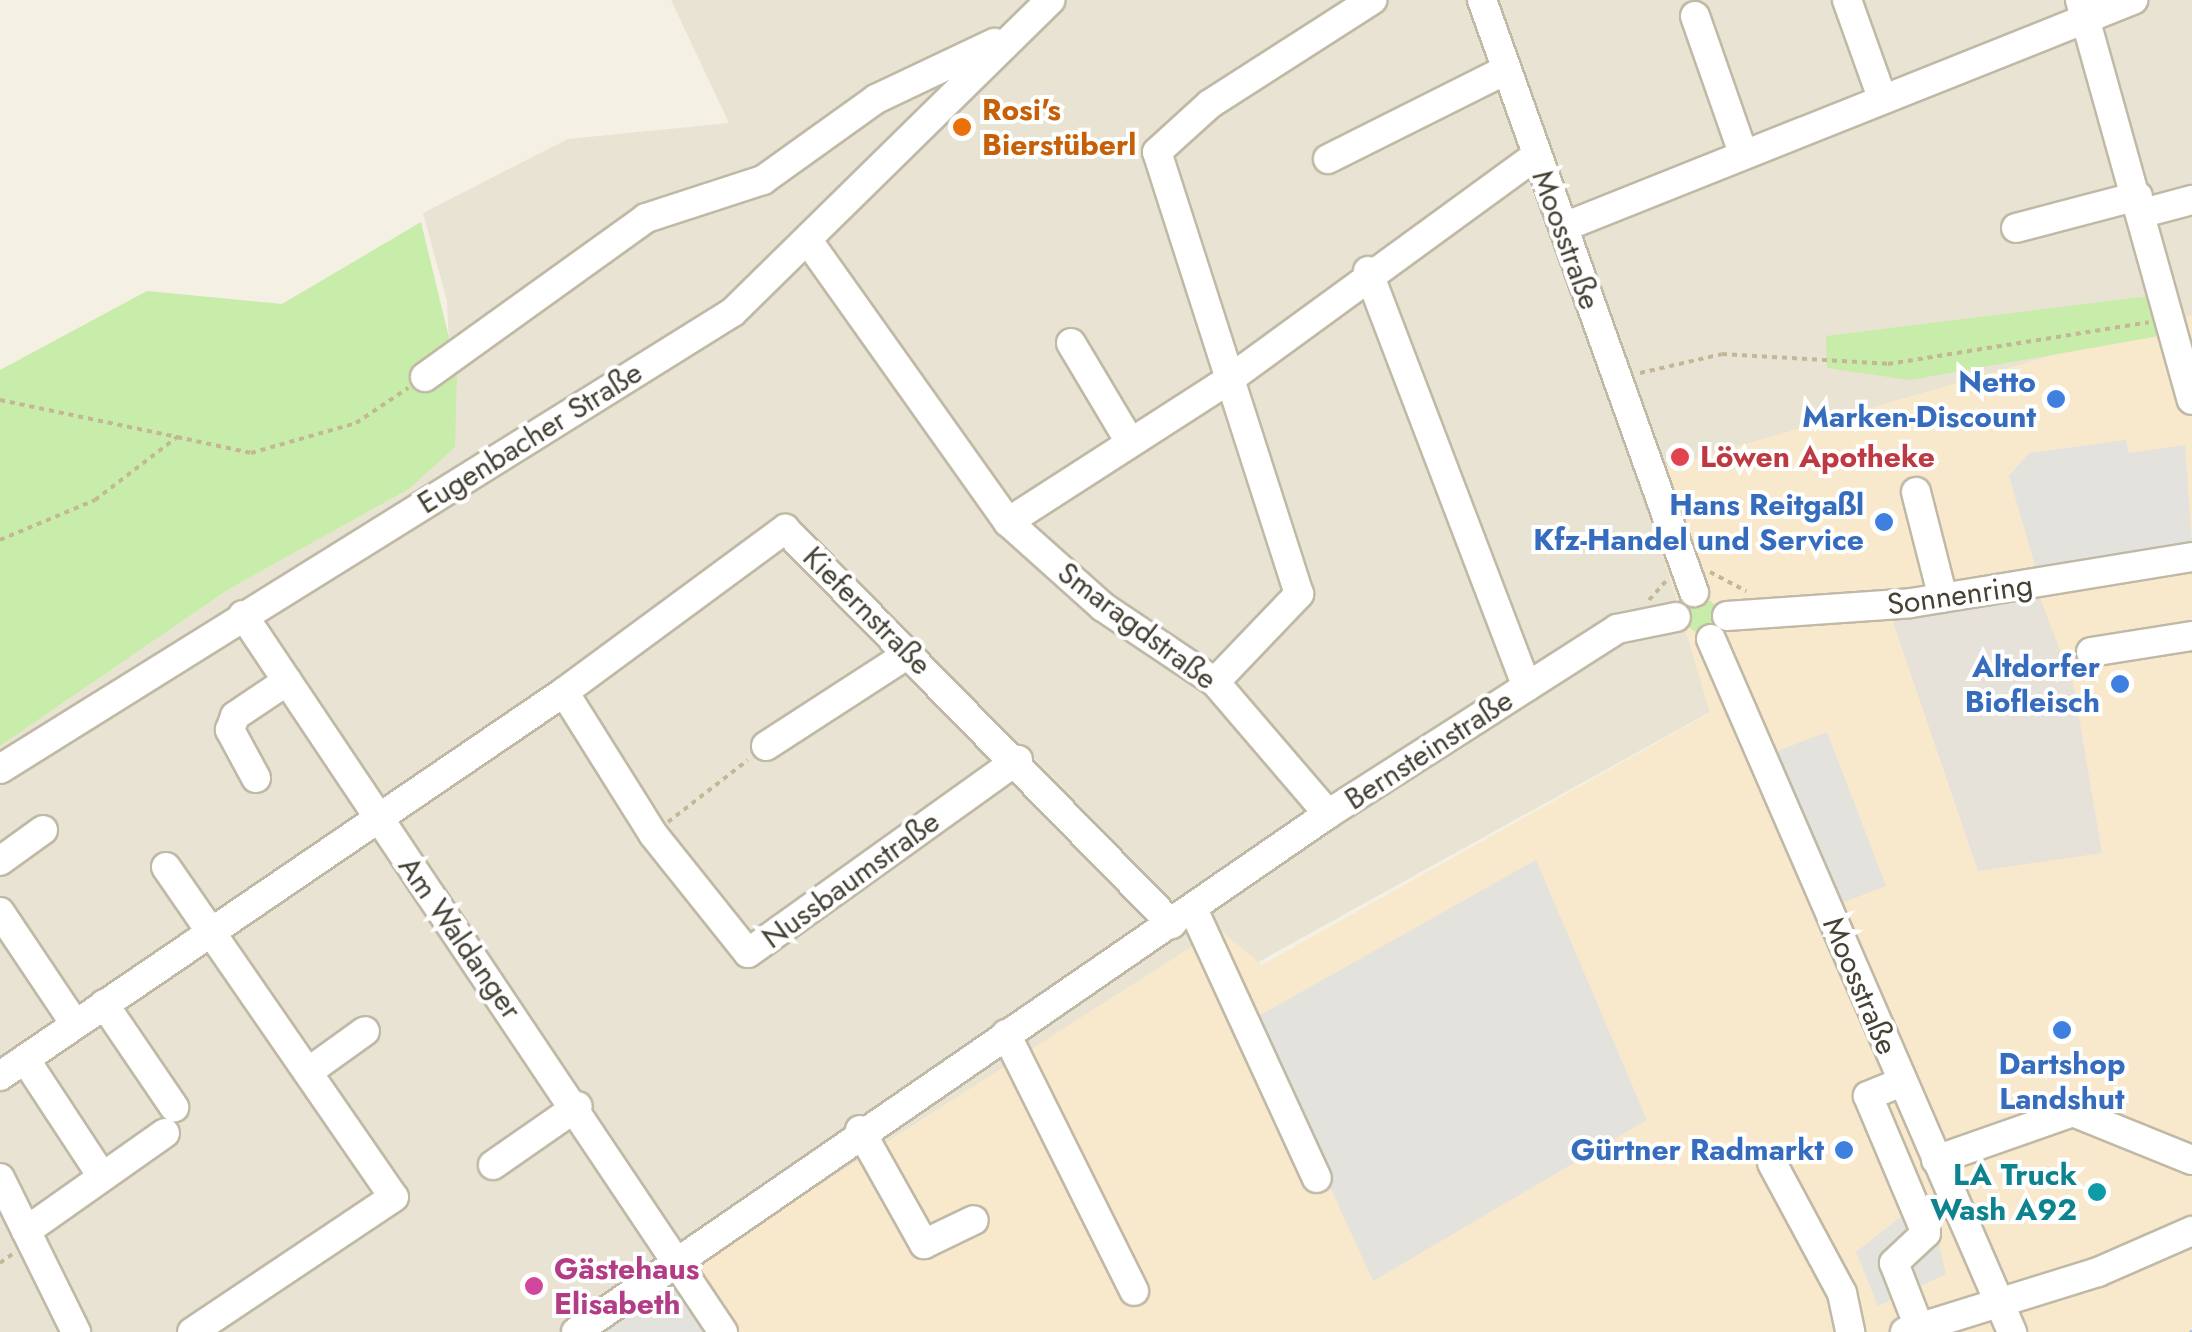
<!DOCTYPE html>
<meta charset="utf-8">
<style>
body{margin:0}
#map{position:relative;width:2192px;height:1332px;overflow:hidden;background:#f4f0e4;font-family:Jost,sans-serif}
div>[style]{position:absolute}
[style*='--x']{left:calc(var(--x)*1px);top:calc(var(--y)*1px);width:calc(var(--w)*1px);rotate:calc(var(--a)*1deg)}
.residential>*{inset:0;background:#e8e3d2}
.commercial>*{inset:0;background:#f8e9cd}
.industrial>*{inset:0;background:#e6e1d9}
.green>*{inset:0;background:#c8eca9}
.round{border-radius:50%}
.parking>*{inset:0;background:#e4e2dd;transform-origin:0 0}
.stream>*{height:5px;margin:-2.5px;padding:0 2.5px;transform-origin:2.5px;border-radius:2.5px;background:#9bc9f6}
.path>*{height:4px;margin-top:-2px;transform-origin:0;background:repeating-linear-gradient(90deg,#c3b796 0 5px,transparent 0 10px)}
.roads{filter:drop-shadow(2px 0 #c0b9a6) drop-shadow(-2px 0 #c0b9a6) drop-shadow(0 2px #c0b9a6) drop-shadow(0 -2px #c0b9a6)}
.minor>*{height:28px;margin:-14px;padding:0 14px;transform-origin:14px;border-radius:14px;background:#fff}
.dots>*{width:28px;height:28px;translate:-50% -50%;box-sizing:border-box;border:5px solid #fff;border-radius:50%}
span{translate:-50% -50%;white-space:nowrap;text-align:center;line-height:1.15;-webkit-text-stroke:8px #fff;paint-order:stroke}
.food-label{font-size:30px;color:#c56008;font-weight:700}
.left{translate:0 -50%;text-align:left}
.street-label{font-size:30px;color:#464134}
.shop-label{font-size:30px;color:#366cbe;font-weight:700}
.right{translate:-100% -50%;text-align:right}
.health-label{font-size:30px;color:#be3a42;font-weight:700}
.culture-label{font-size:30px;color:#0d838f;font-weight:700}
.hotel-label{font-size:30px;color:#b23c85;font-weight:700}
</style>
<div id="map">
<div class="residential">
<i style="clip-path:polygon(671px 0,2192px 0,2192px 315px,1640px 475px,1710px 712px,590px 1332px,0 1332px,0 746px,229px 589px,409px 489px,454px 447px,447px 301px,423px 213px,568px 139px,729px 123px)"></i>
</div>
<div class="commercial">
<i style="clip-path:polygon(2192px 315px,2192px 1332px,590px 1332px,1219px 929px,1262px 965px,1710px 713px,1639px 475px)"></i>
</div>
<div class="industrial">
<i style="clip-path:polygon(2039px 595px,2074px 687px,2102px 853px,1978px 871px,1891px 616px)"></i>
</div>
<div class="green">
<i style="clip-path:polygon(421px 222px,457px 371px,455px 447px,409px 489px,229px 589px,0 746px,0 370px,147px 291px,282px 304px)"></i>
<i style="clip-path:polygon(2150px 296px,2159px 336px,1910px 380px,1827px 368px,1826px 336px)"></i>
<i class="round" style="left:1685px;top:599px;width:34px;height:34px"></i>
</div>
<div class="parking">
<i style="clip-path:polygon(2126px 440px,2129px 453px,2185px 445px,2192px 544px,2036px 569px,2009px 476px,2029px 453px)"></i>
<i style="left:1827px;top:732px;width:165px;height:65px;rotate:69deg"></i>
<i style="clip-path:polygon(1536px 860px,1647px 1120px,1373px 1281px,1253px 1019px)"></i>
<i style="clip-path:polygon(1882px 1097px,1930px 1205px,1946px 1274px,1878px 1306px,1856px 1252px,1909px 1210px)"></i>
<i style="clip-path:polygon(676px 1280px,710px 1332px,597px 1332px)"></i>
</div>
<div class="stream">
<i style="--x:2191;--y:1332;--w:1;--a:0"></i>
</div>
<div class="path">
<i style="--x:1640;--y:373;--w:84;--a:-13"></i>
<i style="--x:1722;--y:354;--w:166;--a:3.4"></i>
<i style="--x:1888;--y:364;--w:264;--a:-9.1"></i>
<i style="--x:0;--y:400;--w:181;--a:11.8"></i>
<i style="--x:0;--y:540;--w:103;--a:-22.8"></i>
<i style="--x:95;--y:500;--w:103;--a:-37.5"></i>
<i style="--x:177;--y:437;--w:76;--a:12.2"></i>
<i style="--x:251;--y:453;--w:109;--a:-15.9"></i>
<i style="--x:356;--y:423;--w:63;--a:-33.9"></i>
<i style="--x:1710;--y:572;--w:41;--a:27.8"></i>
<i style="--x:1649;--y:600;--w:25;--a:-48"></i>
<i style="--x:668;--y:822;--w:101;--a:-37.8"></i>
<i style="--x:0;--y:1263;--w:17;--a:-36"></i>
</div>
<div class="roads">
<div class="minor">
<i style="--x:1482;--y:0;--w:629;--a:70.3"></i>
<i style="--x:1847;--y:0;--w:101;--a:70.3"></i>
<i style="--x:2080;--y:0;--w:415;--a:74.4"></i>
<i style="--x:1695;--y:16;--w:145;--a:70.7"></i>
<i style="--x:1328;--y:159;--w:199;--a:-26.6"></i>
<i style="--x:2143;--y:213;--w:51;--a:-14.9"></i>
<i style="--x:1564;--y:227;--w:613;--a:-21.75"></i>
<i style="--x:2016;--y:228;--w:126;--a:-14.7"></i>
<i style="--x:809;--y:242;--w:344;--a:54.6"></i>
<i style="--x:1008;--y:522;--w:127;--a:41.8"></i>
<i style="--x:1103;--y:607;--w:135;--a:33.8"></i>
<i style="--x:1215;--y:682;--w:174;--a:49.4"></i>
<i style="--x:1368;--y:271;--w:445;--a:69.1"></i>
<i style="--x:1071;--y:343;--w:115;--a:59.2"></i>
<i style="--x:425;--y:377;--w:272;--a:-35.7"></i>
<i style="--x:646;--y:218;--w:123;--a:-18"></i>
<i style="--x:763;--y:180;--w:139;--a:-35.6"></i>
<i style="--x:876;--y:99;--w:131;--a:-25.4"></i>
<i style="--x:1916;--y:492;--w:109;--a:75.7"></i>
<i style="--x:1008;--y:522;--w:260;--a:-32.8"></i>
<i style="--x:1227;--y:381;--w:381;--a:-36.1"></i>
<i style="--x:243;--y:615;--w:863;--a:56.2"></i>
<i style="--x:1727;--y:616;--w:184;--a:-4"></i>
<i style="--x:1911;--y:603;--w:285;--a:-9.3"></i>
<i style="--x:1711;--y:639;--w:756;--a:66.52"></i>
<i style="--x:2091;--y:652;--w:102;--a:-9"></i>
<i style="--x:1215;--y:682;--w:122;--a:-46.3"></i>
<i style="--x:1299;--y:594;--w:464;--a:-107.8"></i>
<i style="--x:1157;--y:152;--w:72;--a:-42.2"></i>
<i style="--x:1210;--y:104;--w:193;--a:-32.7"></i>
<i style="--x:564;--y:692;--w:168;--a:57.9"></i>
<i style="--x:653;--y:834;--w:152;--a:51.4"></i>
<i style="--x:748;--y:953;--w:332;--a:-35.6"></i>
<i style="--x:766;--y:746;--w:171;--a:-32.9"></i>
<i style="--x:0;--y:769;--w:864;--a:-31.94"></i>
<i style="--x:733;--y:312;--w:445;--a:-44.5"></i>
<i style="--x:256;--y:778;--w:55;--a:-118.4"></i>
<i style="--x:230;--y:730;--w:15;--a:-70"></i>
<i style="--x:235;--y:716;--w:63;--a:-33.9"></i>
<i style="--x:0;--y:861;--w:53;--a:-35.8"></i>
<i style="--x:166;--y:867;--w:401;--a:55.4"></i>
<i style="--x:394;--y:1197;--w:243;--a:146.2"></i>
<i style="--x:1193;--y:909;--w:296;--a:65.3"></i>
<i style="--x:0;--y:912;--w:135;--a:56.2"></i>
<i style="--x:104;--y:1004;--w:125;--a:55.8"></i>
<i style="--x:1006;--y:1034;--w:287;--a:63.5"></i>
<i style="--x:25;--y:1059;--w:140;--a:56.7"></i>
<i style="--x:308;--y:1072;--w:70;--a:-35.7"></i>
<i style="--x:0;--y:1076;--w:682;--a:-34.25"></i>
<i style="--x:564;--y:692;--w:275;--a:-36.4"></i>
<i style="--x:785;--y:529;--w:553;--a:45.59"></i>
<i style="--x:1902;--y:1082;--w:37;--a:158"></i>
<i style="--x:1868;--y:1096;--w:149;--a:67.1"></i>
<i style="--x:1926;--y:1233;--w:44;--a:136.8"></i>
<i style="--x:1894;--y:1263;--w:69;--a:68.7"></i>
<i style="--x:860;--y:1130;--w:131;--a:60.7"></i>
<i style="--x:924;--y:1244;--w:55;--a:-25.6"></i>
<i style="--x:1936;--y:1160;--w:145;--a:-19.3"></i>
<i style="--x:2073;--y:1112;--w:128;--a:22"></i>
<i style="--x:1772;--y:1163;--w:148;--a:61.7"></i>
<i style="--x:1842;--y:1293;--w:40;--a:78"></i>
<i style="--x:493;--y:1165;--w:103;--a:-34.8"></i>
<i style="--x:0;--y:1178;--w:172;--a:63.7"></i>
<i style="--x:26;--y:1231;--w:170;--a:-35.2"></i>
<i style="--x:576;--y:1332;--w:913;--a:-34.56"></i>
<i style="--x:1328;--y:814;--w:343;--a:-32.6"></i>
<i style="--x:1617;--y:629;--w:60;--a:-11.5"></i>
<i style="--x:1905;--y:1332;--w:202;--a:-17.3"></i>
<i style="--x:2098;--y:1272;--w:103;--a:-23.6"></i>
</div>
</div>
<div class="dots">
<i style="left:962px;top:127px;background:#e8710a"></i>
<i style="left:2056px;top:399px;background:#3f7fe0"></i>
<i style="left:1680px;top:457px;background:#e0444e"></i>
<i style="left:1884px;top:522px;background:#3f7fe0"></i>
<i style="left:2120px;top:684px;background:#3f7fe0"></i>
<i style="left:2062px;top:1030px;background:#3f7fe0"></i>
<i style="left:1844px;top:1150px;background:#3f7fe0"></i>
<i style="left:2097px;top:1192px;background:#0f9aa8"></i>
<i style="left:534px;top:1286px;background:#d1479c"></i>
</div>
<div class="food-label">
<span class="left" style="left:982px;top:127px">Rosi's<br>Bierstüberl</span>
</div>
<div class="street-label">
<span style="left:1566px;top:240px;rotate:70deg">Moosstraße</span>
<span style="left:530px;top:438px;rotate:-32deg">Eugenbacher Straße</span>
<span style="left:1960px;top:595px;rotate:-8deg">Sonnenring</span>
<span style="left:867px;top:611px;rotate:45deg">Kiefernstraße</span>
<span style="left:1137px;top:626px;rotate:37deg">Smaragdstraße</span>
<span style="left:1429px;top:750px;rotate:-33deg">Bernsteinstraße</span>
<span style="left:851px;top:880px;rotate:-36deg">Nussbaumstraße</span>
<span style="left:460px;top:938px;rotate:55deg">Am Waldanger</span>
<span style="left:1860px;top:986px;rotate:67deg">Moosstraße</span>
</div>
<div class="shop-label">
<span class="right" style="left:2036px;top:399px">Netto<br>Marken-Discount</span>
<span class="right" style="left:1864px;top:522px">Hans Reitgaßl<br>Kfz-Handel und Service</span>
<span class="right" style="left:2100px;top:684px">Altdorfer<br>Biofleisch</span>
<span style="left:2062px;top:1081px">Dartshop<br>Landshut</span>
<span class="right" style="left:1824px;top:1150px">Gürtner Radmarkt</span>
</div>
<div class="health-label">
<span class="left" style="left:1700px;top:457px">Löwen Apotheke</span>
</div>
<div class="culture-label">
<span class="right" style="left:2077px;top:1192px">LA Truck<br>Wash A92</span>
</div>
<div class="hotel-label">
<span class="left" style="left:554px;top:1286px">Gästehaus<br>Elisabeth</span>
</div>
</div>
